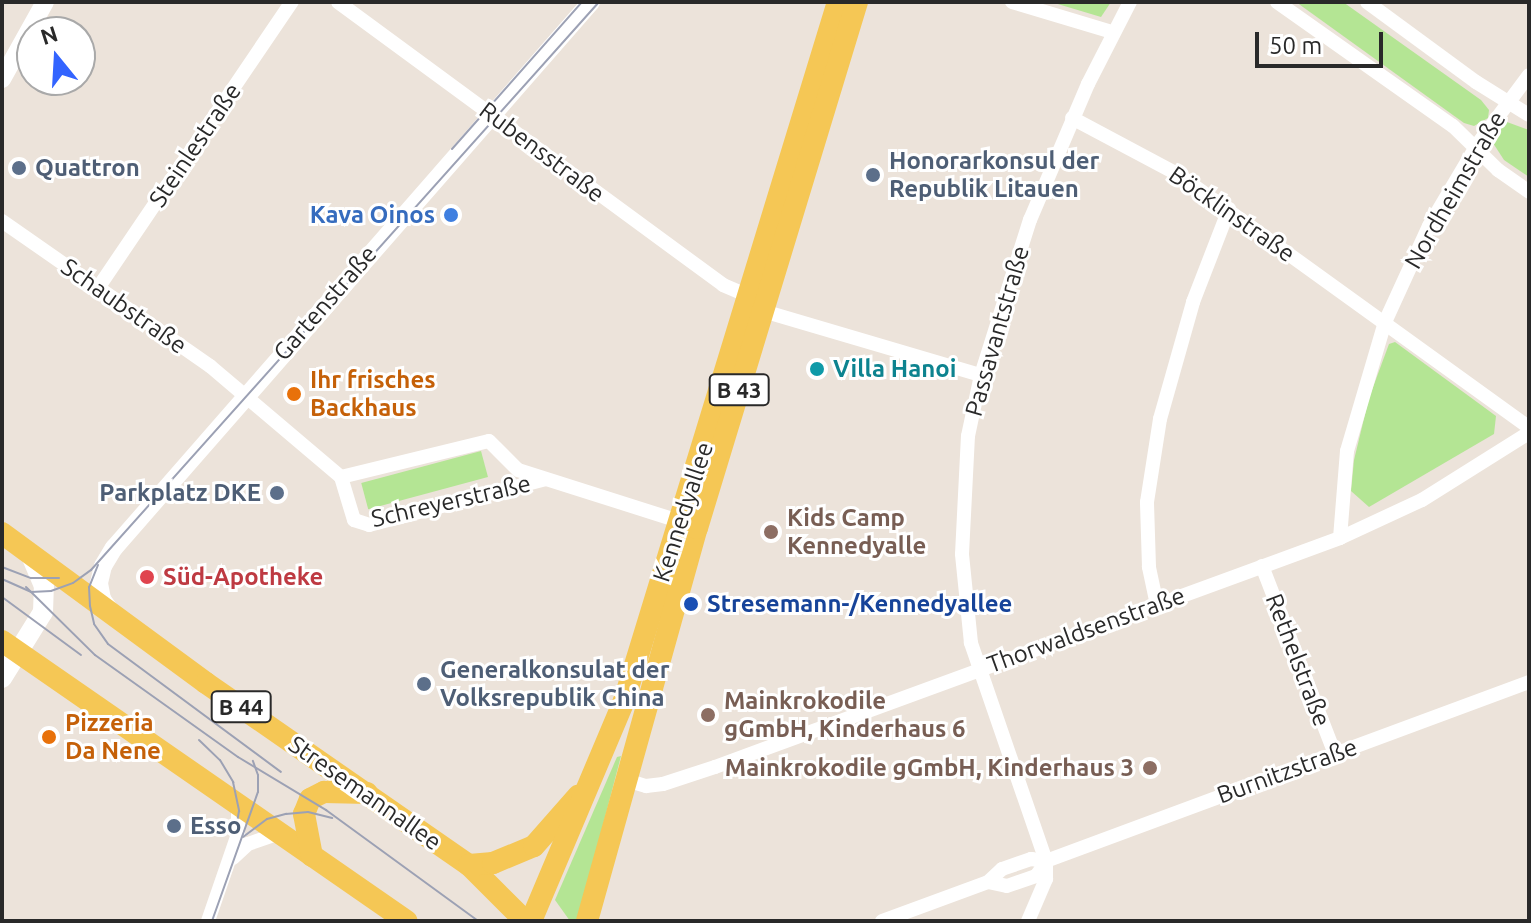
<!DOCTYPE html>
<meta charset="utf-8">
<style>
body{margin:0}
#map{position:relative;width:1531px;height:923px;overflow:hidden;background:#ece3da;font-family:Ubuntu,sans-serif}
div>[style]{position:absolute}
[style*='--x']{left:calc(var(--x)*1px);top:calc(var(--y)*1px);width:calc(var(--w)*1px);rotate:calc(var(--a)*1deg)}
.green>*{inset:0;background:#b4e594;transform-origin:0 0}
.minor>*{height:14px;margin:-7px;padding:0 7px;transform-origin:7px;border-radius:7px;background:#fff}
.tertiary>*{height:18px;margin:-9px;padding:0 9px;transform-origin:9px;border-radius:9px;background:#fff}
.secondary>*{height:20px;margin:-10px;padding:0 10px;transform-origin:10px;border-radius:10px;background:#fff}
.primary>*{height:22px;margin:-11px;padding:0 11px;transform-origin:11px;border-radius:11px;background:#f5c755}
.tram>*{height:2px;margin:-1px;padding:0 1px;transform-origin:1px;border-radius:1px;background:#9ca1b4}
.dots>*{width:22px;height:22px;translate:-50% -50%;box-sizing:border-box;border:4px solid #fff;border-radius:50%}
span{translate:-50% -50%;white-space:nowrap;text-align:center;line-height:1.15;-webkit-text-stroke:6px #fff;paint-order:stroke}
.shield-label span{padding:2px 6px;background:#fff;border:2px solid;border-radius:6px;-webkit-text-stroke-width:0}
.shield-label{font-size:22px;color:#292929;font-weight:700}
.street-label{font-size:24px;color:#292929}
.service-label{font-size:24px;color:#4e5e75;font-weight:700}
.left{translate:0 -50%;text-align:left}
.right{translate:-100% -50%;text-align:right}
.shop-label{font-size:24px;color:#366cbe;font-weight:700}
.culture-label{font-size:24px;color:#0d838f;font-weight:700}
.food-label{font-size:24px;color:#c56008;font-weight:700}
.education-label{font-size:24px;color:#785e54;font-weight:700}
.health-label{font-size:24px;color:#be3a42;font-weight:700}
.transit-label{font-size:24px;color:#164399;font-weight:700}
.frame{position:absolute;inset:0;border:4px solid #292929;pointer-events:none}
.north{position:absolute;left:16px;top:16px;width:80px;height:80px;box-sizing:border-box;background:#fff;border:2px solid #a9a9a9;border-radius:50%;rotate:342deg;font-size:22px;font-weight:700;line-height:32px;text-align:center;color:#292929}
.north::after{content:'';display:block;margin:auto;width:28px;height:36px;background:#3364ff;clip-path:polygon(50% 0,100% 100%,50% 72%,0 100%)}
.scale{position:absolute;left:1255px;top:32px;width:128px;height:36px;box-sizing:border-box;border:4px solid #292929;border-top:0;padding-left:10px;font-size:24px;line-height:28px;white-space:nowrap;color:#292929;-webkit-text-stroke:6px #fff;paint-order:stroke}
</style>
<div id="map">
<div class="green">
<i style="clip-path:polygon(1051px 2px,1111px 2px,1101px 17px)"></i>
<i style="clip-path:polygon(1296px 2px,1343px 2px,1481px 100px,1489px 110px,1488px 118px,1474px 126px,1464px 123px)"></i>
<i style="clip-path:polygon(1507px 122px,1529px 130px,1529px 177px,1504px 160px,1493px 143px,1493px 134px)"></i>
<i style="clip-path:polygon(1395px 342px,1496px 416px,1494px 434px,1369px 507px,1351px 491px,1354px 460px,1369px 398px,1389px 344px)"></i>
<i style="left:481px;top:451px;width:27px;height:124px;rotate:75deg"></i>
<i style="clip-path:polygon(621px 756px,578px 921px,570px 921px,555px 900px,617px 757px)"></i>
</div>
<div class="minor">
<i style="--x:338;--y:2;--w:478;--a:36.3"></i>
<i style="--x:723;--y:285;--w:28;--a:23"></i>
<i style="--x:1012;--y:2;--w:104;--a:16.7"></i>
<i style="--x:1277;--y:2;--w:215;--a:35.2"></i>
<i style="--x:1453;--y:126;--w:63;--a:44.4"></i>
<i style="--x:1498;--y:170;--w:38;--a:35"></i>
<i style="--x:1367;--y:2;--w:135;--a:36.3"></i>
<i style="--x:1476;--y:82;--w:62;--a:31.9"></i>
<i style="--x:1072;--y:118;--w:121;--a:28"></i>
<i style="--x:1179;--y:175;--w:431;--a:35.8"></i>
<i style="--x:2;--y:221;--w:254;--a:34.9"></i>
<i style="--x:210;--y:366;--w:172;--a:40.3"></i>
<i style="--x:341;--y:477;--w:152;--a:-13.7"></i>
<i style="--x:489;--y:441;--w:41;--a:45"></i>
<i style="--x:518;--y:470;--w:172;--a:17.6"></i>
<i style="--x:98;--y:288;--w:346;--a:-55.9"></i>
<i style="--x:763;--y:311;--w:227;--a:16.4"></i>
<i style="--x:341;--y:477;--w:45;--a:73.2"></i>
<i style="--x:354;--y:520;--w:16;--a:18"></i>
<i style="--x:369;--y:525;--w:182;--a:-14.6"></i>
<i style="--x:1340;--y:538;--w:87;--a:-85.4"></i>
<i style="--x:1347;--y:451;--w:134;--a:-73.6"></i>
<i style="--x:1385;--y:322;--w:106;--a:-65.4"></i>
<i style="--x:1429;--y:226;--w:94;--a:-59.3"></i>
<i style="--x:1477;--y:145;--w:87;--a:-53.4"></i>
<i style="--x:1262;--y:566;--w:202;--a:68.8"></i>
<i style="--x:1157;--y:605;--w:39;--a:-102"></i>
<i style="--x:1149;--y:567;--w:65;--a:-91.8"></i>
<i style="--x:1147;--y:502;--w:84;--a:-81.1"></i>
<i style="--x:1160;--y:419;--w:122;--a:-74.2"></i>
<i style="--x:1193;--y:302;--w:100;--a:-68.8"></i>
<i style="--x:626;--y:780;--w:21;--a:17"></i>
<i style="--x:646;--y:786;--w:17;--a:-7"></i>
<i style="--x:663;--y:784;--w:55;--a:-18.1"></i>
<i style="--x:715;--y:767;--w:666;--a:-20.12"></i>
<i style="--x:1340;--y:538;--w:90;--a:-24.9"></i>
<i style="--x:1422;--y:500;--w:126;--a:-32.1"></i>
<i style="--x:233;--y:858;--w:21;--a:-43"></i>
<i style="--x:248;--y:844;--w:34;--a:-19"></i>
<i style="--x:988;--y:882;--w:19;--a:12"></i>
<i style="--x:1007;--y:886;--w:31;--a:-19"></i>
<i style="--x:1036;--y:876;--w:17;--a:-54"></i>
<i style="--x:208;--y:921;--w:92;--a:-71"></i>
<i style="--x:238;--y:834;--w:31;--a:-90"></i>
<i style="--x:882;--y:921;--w:113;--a:-20.2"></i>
<i style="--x:988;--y:882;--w:19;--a:-43"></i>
<i style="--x:1002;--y:869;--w:31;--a:-19"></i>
<i style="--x:1031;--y:859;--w:15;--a:8"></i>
<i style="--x:1046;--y:861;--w:515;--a:-20.33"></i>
<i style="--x:1028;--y:921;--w:46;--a:-66.8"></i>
<i style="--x:1046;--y:879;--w:18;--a:-90"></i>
<i style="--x:1046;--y:861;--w:231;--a:-109"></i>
<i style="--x:971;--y:643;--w:89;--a:-95.8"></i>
<i style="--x:962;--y:554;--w:118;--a:-87.1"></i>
<i style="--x:968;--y:436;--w:62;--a:-78"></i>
<i style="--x:981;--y:375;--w:163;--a:-72.5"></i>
<i style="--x:1030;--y:220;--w:148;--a:-66.9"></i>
<i style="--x:1088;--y:84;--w:92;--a:-62.9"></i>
</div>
<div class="tertiary">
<i style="--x:2;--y:79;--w:88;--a:-60.8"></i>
<i style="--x:111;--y:612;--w:16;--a:-125"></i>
<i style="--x:102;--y:599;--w:16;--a:-101"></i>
<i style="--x:99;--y:583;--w:17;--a:-77"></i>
<i style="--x:103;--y:566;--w:21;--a:-59"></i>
<i style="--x:114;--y:548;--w:725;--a:-48.86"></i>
</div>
<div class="secondary">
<i style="--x:2;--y:678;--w:78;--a:-58.2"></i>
<i style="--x:43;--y:612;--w:26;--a:-88"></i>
<i style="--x:44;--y:586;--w:36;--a:-113"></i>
</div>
<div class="primary">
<i style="--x:2;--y:533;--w:253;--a:36.3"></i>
<i style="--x:206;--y:683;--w:320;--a:34.7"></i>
<i style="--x:469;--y:865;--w:79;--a:45"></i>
<i style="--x:2;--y:641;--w:492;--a:34.7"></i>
<i style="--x:312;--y:856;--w:43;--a:-100.8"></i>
<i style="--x:304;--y:814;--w:16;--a:-68"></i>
<i style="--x:310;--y:799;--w:16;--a:-27"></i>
<i style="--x:324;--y:792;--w:43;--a:1.3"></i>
<i style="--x:469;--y:865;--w:24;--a:-5"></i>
<i style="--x:493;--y:863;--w:44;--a:-22.5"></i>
<i style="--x:534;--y:846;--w:67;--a:-48.7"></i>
<i style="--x:531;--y:921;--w:239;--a:-67.1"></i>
<i style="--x:624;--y:701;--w:731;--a:-72.98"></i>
<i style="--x:587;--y:921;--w:408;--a:-74.4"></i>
<i style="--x:697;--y:528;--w:550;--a:-73.08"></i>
</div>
<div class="tram">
<i style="--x:452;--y:149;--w:196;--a:-48.5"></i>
<i style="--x:98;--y:565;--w:24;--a:112"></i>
<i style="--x:89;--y:587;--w:19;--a:87"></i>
<i style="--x:90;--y:606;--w:18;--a:77"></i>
<i style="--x:94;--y:624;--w:24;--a:55"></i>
<i style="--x:108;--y:644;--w:215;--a:36.5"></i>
<i style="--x:2;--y:567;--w:31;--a:21"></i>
<i style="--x:31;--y:578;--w:28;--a:0"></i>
<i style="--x:2;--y:579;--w:32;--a:24"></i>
<i style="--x:31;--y:592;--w:20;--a:-3"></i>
<i style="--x:51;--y:591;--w:23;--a:-20"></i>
<i style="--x:73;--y:583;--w:22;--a:-36"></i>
<i style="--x:91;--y:570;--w:762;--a:-48.19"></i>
<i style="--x:26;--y:587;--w:97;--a:44.6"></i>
<i style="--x:95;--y:655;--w:176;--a:35.5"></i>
<i style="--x:238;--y:757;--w:103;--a:31.1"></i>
<i style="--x:326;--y:810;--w:188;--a:36.1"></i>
<i style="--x:2;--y:597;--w:98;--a:36.3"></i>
<i style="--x:199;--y:740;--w:29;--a:44"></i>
<i style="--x:220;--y:760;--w:26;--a:59"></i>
<i style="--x:233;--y:782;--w:30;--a:78"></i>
<i style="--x:239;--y:811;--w:23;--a:100"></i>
<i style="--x:243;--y:837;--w:30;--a:-37"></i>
<i style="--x:267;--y:819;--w:20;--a:-15"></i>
<i style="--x:286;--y:814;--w:22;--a:-5"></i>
<i style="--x:308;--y:812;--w:25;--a:14"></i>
<i style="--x:212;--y:921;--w:137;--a:-70.4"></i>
<i style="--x:258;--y:792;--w:17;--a:-90"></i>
<i style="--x:258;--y:775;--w:15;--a:-110"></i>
</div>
<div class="dots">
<i style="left:19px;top:168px;background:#5c6f8a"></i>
<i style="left:873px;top:175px;background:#5c6f8a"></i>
<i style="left:451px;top:215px;background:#3f7fe0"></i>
<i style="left:817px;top:369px;background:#0f9aa8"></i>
<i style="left:294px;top:394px;background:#e8710a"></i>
<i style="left:277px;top:493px;background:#5c6f8a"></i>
<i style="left:771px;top:532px;background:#8d6e63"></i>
<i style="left:147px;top:577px;background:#e0444e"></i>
<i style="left:691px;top:604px;background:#1a4fb4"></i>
<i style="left:424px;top:684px;background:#5c6f8a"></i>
<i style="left:708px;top:715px;background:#8d6e63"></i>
<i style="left:49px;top:737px;background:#e8710a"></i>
<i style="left:1150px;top:768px;background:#8d6e63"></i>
<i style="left:174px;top:826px;background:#5c6f8a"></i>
</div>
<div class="shield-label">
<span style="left:739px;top:390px">B 43</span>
<span style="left:241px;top:707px">B 44</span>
</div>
<div class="street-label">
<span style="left:195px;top:145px;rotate:-56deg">Steinlestraße</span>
<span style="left:542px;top:152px;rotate:37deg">Rubensstraße</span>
<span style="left:1455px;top:190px;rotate:-60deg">Nordheimstraße</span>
<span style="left:1232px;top:214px;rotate:35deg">Böcklinstraße</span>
<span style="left:325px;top:303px;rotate:-49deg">Gartenstraße</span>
<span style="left:124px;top:306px;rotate:35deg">Schaubstraße</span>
<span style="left:997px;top:331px;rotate:-74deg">Passavantstraße</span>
<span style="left:451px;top:501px;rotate:-13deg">Schreyerstraße</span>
<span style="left:683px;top:512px;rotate:-72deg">Kennedyallee</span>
<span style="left:1086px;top:630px;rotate:-20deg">Thorwaldsenstraße</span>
<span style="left:1298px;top:660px;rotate:69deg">Rethelstraße</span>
<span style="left:1287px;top:771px;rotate:-20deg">Burnitzstraße</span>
<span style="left:365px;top:793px;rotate:35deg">Stresemannallee</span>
</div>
<div class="service-label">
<span class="left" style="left:889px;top:175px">Honorarkonsul der<br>Republik Litauen</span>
<span class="left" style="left:35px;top:168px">Quattron</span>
<span class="right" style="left:261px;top:493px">Parkplatz DKE</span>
<span class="left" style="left:440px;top:684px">Generalkonsulat der<br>Volksrepublik China</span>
<span class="left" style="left:190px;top:826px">Esso</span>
</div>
<div class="shop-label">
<span class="right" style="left:435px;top:215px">Kava Oinos</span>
</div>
<div class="culture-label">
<span class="left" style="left:833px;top:369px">Villa Hanoi</span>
</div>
<div class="food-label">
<span class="left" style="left:310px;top:394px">Ihr frisches<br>Backhaus</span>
<span class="left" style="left:65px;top:737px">Pizzeria<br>Da Nene</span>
</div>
<div class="education-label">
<span class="left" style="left:787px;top:532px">Kids Camp<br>Kennedyalle</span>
<span class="left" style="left:724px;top:715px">Mainkrokodile<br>gGmbH, Kinderhaus 6</span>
<span class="right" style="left:1134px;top:768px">Mainkrokodile gGmbH, Kinderhaus 3</span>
</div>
<div class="health-label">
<span class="left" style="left:163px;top:577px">Süd-Apotheke</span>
</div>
<div class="transit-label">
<span class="left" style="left:707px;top:604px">Stresemann-/Kennedyallee</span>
</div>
<div class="frame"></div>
<div class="north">N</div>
<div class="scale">50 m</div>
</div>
